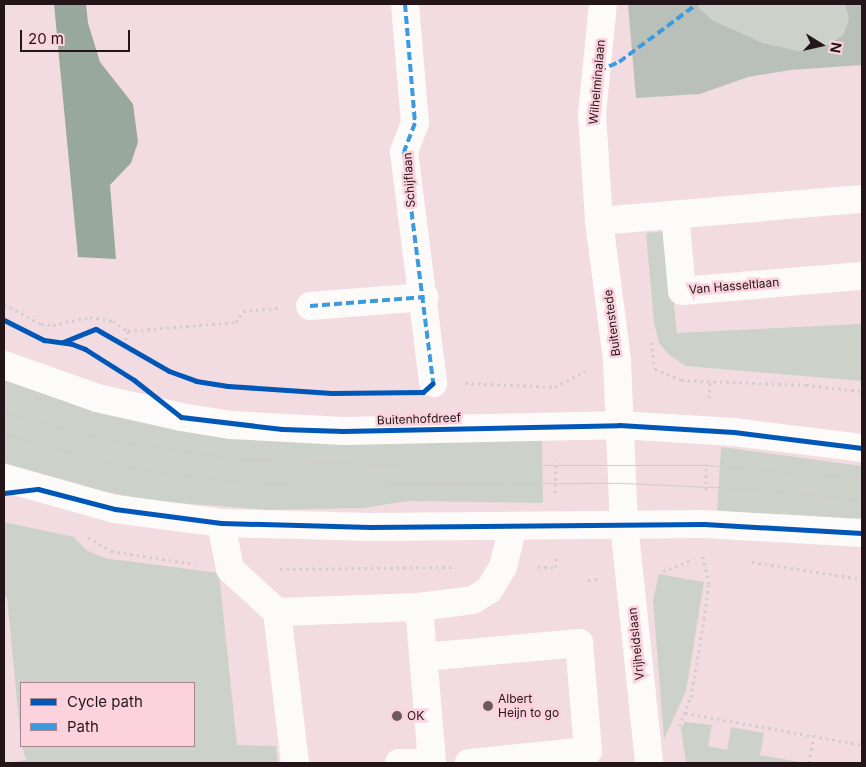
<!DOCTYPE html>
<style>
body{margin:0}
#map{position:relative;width:866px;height:767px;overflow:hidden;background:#f2dce1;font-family:Inter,sans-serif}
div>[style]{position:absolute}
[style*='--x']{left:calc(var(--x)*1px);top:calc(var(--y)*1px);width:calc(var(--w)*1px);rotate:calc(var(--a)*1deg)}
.green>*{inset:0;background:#ccd2ca}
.forest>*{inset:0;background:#b9c0b9}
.water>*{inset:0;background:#98a89d}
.path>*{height:3px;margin-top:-1.5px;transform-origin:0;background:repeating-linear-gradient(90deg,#d3cdce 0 2.5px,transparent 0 6.5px)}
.minor>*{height:28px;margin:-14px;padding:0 14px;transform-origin:14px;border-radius:14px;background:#fdfafa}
.tram>*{height:1px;margin:-0.5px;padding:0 0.5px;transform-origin:0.5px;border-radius:0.5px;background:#d1cbcd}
.quiet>*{height:4px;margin-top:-2px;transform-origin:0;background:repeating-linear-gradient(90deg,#3c9adf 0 8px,transparent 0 12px)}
.cycleway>*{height:5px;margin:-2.5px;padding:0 2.5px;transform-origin:2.5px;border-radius:2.5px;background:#0057b8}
.dots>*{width:14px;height:14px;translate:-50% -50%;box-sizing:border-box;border:2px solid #fcd2dd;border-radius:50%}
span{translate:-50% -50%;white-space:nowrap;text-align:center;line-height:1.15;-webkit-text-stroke:5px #fcd2dd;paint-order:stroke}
.street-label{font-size:12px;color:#231519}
.poi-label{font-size:12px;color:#231519}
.left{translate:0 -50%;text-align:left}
.frame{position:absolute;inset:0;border:5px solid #231519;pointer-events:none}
.legend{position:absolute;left:20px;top:682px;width:175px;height:65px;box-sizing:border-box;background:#fcd2dd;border:1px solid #a5868f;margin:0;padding:6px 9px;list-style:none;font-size:15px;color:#231519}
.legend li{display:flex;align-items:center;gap:10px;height:25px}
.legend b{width:25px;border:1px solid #a5868f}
.north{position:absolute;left:796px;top:20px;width:50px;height:50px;-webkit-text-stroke:4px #fcd2dd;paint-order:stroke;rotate:100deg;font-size:14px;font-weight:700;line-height:20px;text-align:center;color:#231519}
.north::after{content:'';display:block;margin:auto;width:18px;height:22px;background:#231519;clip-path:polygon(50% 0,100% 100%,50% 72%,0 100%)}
.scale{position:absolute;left:20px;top:30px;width:110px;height:22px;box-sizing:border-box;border:2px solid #231519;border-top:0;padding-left:6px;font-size:15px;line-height:18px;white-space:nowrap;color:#231519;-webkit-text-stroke:4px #fcd2dd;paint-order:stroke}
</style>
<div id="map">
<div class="green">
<i style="clip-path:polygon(695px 4px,845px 4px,849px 19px,843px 35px,826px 46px,799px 51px,763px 43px,712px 20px)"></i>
<i style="clip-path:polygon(666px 231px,677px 333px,862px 324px,862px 381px,686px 366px,669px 355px,659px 343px,654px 323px,646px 233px)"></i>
<i style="clip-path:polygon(4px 380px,92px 409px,542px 438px,543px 503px,409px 501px,363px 508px,269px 510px,153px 501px,101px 491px,4px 463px)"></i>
<i style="clip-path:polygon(721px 447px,862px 466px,862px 521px,795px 515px,717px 512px)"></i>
<i style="clip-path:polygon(4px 522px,74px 537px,86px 550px,104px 558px,219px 573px,237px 745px,276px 746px,278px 763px,4px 763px,26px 760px,22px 746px,194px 746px,194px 683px,21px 683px,21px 743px,7px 597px,4px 597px)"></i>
<i style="clip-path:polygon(659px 574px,704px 582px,686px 691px,664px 739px,653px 600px)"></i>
<i style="clip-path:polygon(685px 722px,712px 725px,708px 746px,727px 750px,731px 727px,764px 733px,760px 755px,805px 763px,686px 763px,681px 728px)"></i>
</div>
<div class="forest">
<i style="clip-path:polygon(628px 4px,695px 4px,712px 20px,763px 43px,799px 51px,826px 46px,843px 35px,849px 19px,845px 4px,862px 4px,862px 65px,790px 70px,748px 77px,700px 94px,636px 98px)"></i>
</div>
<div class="water">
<i style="clip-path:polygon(54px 4px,86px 4px,88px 23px,100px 62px,133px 104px,138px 142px,131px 163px,110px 185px,116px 259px,78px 257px)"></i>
</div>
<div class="path">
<i style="--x:4;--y:304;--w:42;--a:28.4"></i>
<i style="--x:41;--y:324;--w:12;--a:5"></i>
<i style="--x:53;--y:325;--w:38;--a:-12"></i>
<i style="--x:90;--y:317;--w:23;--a:10"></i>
<i style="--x:113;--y:321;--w:18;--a:34"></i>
<i style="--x:128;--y:331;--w:15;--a:106"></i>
<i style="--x:128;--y:331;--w:108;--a:-4.8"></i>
<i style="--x:236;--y:322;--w:13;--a:-58"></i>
<i style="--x:243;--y:311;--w:35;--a:-5"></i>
<i style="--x:651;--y:342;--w:27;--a:82"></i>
<i style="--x:655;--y:369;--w:28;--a:23"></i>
<i style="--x:681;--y:380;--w:125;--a:2.3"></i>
<i style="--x:806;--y:385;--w:56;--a:6.1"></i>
<i style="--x:465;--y:383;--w:90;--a:2.5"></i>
<i style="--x:555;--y:387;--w:34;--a:-28"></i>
<i style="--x:709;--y:398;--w:17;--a:-87"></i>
<i style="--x:706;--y:490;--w:26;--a:-90"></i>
<i style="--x:555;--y:493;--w:33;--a:-88"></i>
<i style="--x:88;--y:537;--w:27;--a:31"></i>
<i style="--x:111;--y:551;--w:85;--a:8.8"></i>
<i style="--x:752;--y:562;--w:111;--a:8.8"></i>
<i style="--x:538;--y:567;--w:18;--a:0"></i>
<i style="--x:556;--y:567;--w:10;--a:-90"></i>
<i style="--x:280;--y:569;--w:172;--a:-0.7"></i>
<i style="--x:663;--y:571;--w:33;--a:-21"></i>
<i style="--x:588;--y:580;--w:9;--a:-6"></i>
<i style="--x:685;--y:713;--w:180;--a:10.2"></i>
<i style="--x:679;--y:726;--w:31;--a:-68"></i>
<i style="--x:691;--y:697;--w:79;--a:-80.5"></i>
<i style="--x:704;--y:619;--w:35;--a:-82"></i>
<i style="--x:709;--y:584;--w:28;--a:-103"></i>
<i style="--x:809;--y:763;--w:27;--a:-80"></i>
</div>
<div class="minor">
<i style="--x:405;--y:4;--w:119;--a:85.2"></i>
<i style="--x:415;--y:123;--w:31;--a:111"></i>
<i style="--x:404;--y:152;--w:233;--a:82.8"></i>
<i style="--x:603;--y:4;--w:112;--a:95.7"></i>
<i style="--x:592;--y:115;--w:106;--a:86.2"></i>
<i style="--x:599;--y:221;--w:140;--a:82.6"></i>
<i style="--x:617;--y:360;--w:164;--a:87.6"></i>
<i style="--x:624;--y:524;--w:240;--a:84"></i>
<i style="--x:675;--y:215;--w:76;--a:84.7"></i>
<i style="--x:682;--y:291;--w:181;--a:-4.8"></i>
<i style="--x:599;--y:221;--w:264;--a:-4.8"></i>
<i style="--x:310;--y:306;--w:115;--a:-4.5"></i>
<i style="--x:4;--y:365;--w:99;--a:19.5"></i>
<i style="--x:97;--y:398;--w:86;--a:12.7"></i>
<i style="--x:181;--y:417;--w:51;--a:9.1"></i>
<i style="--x:231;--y:425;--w:112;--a:3.1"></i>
<i style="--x:343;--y:431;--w:276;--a:-1.2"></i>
<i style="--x:619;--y:425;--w:115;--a:3.5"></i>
<i style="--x:734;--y:432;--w:129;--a:7.1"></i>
<i style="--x:4;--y:478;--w:115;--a:15.6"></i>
<i style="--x:115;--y:509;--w:107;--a:7.5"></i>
<i style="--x:221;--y:523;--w:149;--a:1.5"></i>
<i style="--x:370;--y:527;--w:334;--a:-0.5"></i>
<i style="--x:704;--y:524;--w:158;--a:3.3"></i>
<i style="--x:221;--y:523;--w:47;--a:78.9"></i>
<i style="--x:230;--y:569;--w:64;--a:42.5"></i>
<i style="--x:277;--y:612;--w:142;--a:-2"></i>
<i style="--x:419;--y:607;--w:54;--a:-7.4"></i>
<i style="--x:473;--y:600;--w:19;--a:-32"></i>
<i style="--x:489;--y:590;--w:27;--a:-59"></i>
<i style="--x:503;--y:567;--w:42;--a:-76.3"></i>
<i style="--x:419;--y:607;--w:157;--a:85.2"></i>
<i style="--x:277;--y:612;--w:152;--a:83.2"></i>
<i style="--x:423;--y:657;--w:157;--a:-5.1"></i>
<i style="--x:579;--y:643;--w:108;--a:85.2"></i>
<i style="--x:588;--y:751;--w:120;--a:174.2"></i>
<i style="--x:399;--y:763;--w:18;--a:0"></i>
</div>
<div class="tram">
<i style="--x:4;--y:412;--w:103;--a:15.3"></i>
<i style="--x:103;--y:439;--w:136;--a:8.4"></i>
<i style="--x:238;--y:459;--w:158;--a:2.2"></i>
<i style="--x:396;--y:465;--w:310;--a:0"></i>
<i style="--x:706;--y:465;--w:157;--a:4.8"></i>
<i style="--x:4;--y:434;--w:97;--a:15.6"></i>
<i style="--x:97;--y:460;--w:65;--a:11.5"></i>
<i style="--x:161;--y:473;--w:76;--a:6"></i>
<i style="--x:237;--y:481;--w:64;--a:3.6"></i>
<i style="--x:301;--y:485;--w:321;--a:-0.4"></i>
<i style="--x:622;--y:483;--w:135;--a:2.5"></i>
<i style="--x:757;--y:489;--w:106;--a:6"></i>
</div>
<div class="quiet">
<i style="--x:405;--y:4;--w:119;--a:85.2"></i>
<i style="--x:415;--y:123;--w:31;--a:111"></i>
<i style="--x:404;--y:152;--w:233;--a:82.8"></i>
<i style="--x:598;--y:71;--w:23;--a:-23"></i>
<i style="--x:619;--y:62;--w:97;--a:-36.6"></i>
<i style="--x:310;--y:306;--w:115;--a:-4.5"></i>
</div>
<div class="cycleway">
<i style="--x:4;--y:320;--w:45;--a:26.6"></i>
<i style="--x:44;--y:340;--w:28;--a:8"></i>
<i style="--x:72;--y:344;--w:14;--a:21"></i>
<i style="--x:85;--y:349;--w:58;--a:32.3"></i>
<i style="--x:134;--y:380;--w:60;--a:38.2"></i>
<i style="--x:181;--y:417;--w:102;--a:6.8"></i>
<i style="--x:282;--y:429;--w:61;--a:1.9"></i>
<i style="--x:343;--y:431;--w:276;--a:-1.2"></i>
<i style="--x:619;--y:425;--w:115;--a:3.5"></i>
<i style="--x:734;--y:432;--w:129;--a:7.1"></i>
<i style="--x:63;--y:342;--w:35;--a:-22"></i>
<i style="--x:96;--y:329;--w:84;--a:29.9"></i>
<i style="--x:169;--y:371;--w:29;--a:20"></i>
<i style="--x:196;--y:381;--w:32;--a:9"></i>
<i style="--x:228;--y:386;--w:104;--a:3.9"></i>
<i style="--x:332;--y:393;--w:91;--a:-0.6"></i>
<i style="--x:423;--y:392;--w:13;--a:-42"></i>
<i style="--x:4;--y:493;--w:34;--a:-7"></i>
<i style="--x:38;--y:489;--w:80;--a:14.6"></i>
<i style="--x:115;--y:509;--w:107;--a:7.5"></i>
<i style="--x:221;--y:523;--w:149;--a:1.5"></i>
<i style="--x:370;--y:527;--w:334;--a:-0.5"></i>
<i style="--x:704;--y:524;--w:158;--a:3.3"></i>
</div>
<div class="dots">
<i style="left:488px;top:706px;background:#6b5b5f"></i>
<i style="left:397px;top:716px;background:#6b5b5f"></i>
</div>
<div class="street-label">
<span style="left:597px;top:82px;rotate:-85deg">Wilhelminalaan</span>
<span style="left:409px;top:180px;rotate:-94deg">Schijflaan</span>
<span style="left:734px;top:286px;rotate:-5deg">Van Hasseltlaan</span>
<span style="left:612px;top:323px;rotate:-97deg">Buitenstede</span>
<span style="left:419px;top:419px;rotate:-2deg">Buitenhofdreef</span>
<span style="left:636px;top:644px;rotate:-96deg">Vrijheidslaan</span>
</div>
<div class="poi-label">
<span class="left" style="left:498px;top:706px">Albert<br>Heijn to go</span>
<span class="left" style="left:407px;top:716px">OK</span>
</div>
<div class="frame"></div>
<ul class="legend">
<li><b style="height:6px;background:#0057b8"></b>Cycle path</li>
<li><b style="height:6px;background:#3c9adf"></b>Path</li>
</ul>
<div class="north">N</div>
<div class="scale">20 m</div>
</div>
